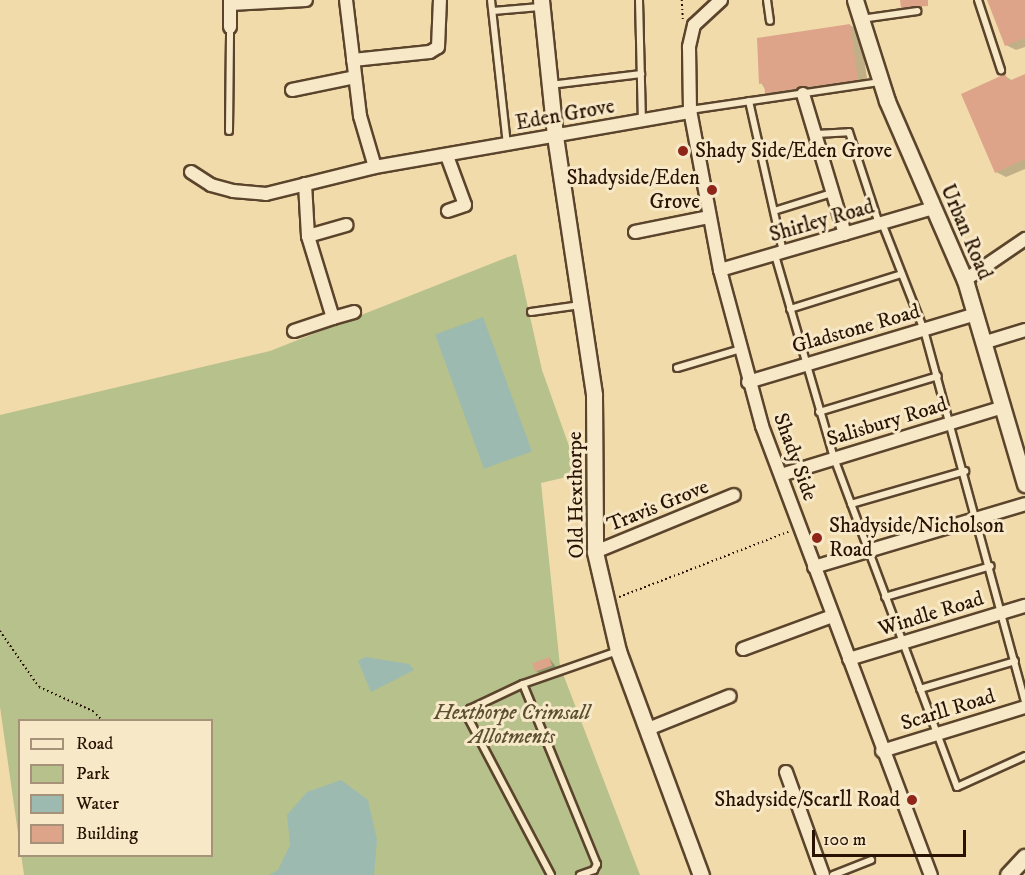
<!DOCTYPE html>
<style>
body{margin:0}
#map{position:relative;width:1025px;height:875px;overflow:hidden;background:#f2dbab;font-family:"IM FELL DW Pica",serif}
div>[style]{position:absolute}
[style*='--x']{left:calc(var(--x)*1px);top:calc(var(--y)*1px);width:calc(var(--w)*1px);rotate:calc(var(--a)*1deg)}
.green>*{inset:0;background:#b7c18c}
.water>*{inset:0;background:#9cbab0;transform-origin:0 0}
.shadow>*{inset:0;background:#0003}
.building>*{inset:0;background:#dda48a;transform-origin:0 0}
.path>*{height:1.5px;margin-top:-0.75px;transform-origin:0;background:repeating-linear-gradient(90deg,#291202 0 1.5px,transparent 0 4.5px)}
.roads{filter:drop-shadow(2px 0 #5b442c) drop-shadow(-2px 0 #5b442c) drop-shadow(0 2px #5b442c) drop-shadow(0 -2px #5b442c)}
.service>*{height:6px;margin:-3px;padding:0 3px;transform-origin:3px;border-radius:3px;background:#f7e8c8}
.minor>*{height:12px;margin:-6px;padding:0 6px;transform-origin:6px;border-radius:6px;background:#f7e8c8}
.tertiary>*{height:15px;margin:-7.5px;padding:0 7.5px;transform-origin:7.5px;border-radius:7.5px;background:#f7e8c8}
.dots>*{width:16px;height:16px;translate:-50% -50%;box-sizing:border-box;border:3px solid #f7e8c8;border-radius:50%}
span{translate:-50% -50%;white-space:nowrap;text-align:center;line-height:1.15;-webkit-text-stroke:6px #f7e8c8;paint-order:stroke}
.street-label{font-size:21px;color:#291202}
.poi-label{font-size:21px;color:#291202}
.left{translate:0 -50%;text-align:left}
.right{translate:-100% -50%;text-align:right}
.park-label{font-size:21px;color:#5b4f32;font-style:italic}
.legend{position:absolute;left:18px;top:719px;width:195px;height:138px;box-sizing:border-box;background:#f7e8c8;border:2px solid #a59279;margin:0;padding:8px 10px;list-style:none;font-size:18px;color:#291202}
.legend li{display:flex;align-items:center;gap:12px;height:30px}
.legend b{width:30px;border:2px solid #a59279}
.scale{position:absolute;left:812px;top:830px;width:154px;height:27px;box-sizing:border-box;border:3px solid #291202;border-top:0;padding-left:8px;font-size:18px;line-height:21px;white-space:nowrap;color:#291202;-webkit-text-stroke:4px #f7e8c8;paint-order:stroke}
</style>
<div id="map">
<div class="green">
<i style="clip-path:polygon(evenodd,516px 254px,542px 370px,579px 474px,541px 483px,560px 666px,640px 875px,24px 875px,0 707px,0 415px,270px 351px,516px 254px,20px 720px,212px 720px,212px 856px,20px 856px,20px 720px)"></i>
</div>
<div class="water">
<i style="left:483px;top:317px;width:143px;height:51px;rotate:70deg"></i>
<i style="clip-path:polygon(365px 657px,409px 664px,414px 670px,371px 692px,358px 661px)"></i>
<i style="clip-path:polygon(341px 780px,368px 800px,377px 840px,374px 875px,269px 875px,278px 870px,290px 845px,287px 815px,307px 792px)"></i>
</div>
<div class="shadow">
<i style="clip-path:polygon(901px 0,921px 0,922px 9px,909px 11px,902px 7px)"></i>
<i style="clip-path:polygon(989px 0,1025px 0,1025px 47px,1016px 50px,1006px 45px)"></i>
<i style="clip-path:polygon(850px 25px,860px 31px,868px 85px,777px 98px,767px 92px,761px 83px)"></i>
<i style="clip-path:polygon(1025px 75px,1025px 169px,1006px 177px,996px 172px,1005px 76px,1013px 81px)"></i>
<i style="clip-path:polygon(549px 658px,556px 667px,541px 674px,536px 671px)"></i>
</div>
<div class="building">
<i style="clip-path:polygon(900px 0,928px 0,928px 6px,901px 8px)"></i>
<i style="clip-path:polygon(987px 0,1025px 0,1025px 38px,1005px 46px)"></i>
<i style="clip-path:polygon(850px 24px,858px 80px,765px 93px,764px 83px,759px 84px,757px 38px)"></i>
<i style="clip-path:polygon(1005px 74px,1009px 81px,1025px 74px,1025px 159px,995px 173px,961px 94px)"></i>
<i style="left:549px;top:657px;width:9px;height:18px;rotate:69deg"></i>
</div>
<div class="path">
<i style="--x:682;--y:0;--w:22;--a:87"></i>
<i style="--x:619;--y:597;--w:183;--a:-21.1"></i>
<i style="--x:0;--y:631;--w:68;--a:55.1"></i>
<i style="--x:39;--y:687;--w:59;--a:24"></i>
<i style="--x:93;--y:711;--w:13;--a:45"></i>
</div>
<div class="roads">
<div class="service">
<i style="--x:491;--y:0;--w:146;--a:83.7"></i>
<i style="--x:639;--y:0;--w:120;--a:88.6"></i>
<i style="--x:767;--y:0;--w:21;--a:82"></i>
<i style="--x:978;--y:0;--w:74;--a:71.8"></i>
<i style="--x:493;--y:11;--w:47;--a:-4.9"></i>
<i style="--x:861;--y:19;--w:57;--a:-8.1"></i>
<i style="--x:550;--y:85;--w:92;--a:-6.9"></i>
<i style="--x:749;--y:101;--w:155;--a:77.3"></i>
<i style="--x:690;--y:110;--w:191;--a:-8.4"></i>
<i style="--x:229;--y:131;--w:104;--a:-89.4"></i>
<i style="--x:816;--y:134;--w:33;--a:-3"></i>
<i style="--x:849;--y:132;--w:97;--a:71.9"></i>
<i style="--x:774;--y:211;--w:61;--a:-17.2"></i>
<i style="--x:882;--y:223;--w:115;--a:68.6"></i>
<i style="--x:924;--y:330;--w:385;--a:74.8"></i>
<i style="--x:775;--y:255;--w:211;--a:73.8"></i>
<i style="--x:834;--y:458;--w:351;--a:69.5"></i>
<i style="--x:957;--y:787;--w:75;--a:-24.5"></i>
<i style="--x:790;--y:309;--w:117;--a:-17.4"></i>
<i style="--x:531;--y:312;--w:50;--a:-8"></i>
<i style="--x:677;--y:368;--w:67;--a:-16.5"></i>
<i style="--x:819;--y:412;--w:124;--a:-16.8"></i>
<i style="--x:851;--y:504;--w:119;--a:-16.1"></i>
<i style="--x:885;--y:597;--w:110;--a:-16.3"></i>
<i style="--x:523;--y:684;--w:195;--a:67.7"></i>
<i style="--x:597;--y:864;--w:7;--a:117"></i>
<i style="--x:594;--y:870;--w:15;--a:160"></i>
<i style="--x:920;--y:689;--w:99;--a:-16.4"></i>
<i style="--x:551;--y:875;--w:180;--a:-117.8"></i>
<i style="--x:467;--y:716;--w:8;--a:-67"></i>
<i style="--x:470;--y:709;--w:59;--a:-25.3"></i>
<i style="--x:523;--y:684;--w:101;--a:-19.2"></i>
<i style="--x:833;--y:875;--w:41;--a:-21.5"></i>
</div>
<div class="minor">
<i style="--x:230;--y:0;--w:4;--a:90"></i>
<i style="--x:230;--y:4;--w:76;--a:-3"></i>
<i style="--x:346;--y:0;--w:117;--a:83.1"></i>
<i style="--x:360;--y:116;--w:53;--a:73.6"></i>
<i style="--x:721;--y:0;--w:37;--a:137"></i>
<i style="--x:694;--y:25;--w:23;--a:103"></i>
<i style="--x:689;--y:47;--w:63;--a:89.1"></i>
<i style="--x:690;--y:110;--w:163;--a:79.4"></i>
<i style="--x:720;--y:270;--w:162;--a:74.9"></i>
<i style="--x:762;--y:426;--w:480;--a:69.4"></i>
<i style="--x:230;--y:27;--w:23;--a:-90"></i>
<i style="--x:353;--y:60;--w:77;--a:-5.9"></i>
<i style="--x:430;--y:52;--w:9;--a:-32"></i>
<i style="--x:438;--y:47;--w:47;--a:-87.6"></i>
<i style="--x:292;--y:90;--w:64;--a:-11.7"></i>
<i style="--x:803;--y:94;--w:146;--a:73.3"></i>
<i style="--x:447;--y:156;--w:52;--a:69.8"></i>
<i style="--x:465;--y:205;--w:18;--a:161"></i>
<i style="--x:191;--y:172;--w:24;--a:33"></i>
<i style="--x:211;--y:185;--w:23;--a:15"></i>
<i style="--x:233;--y:191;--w:33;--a:5"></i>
<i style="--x:266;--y:194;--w:112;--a:-13.9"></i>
<i style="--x:375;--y:167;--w:320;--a:-9.9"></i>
<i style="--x:635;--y:232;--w:76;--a:-11.5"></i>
<i style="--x:308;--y:236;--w:40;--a:-16"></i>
<i style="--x:720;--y:270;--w:223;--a:-16.2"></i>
<i style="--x:965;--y:280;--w:73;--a:-34.3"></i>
<i style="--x:333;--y:318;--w:22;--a:-16"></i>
<i style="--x:294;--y:331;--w:41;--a:-18.4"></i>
<i style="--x:333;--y:318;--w:86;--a:-107"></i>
<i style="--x:308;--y:236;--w:52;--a:-93.3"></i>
<i style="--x:986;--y:342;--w:41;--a:-17.1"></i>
<i style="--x:748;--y:382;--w:238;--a:-16.6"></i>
<i style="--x:781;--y:475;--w:233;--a:-17"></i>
<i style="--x:595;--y:552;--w:150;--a:-22.3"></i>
<i style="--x:814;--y:567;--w:220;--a:-16.6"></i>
<i style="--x:743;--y:649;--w:95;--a:-20.3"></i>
<i style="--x:849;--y:659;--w:184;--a:-16.8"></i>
<i style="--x:648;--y:729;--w:88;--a:-21.9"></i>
<i style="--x:882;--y:751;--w:150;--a:-17.1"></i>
<i style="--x:786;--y:772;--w:109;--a:70.2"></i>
</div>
<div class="tertiary">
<i style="--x:541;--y:0;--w:137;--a:84.1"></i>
<i style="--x:555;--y:136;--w:262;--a:81.4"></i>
<i style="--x:594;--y:395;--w:157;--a:89.6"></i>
<i style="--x:595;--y:552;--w:102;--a:76.9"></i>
<i style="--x:618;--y:651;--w:239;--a:69.7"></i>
<i style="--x:855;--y:0;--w:106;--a:72.4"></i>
<i style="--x:887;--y:101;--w:195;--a:66.5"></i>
<i style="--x:965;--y:280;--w:213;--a:73.6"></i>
<i style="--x:1008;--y:875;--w:25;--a:-47"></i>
</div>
</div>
<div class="dots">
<i style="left:683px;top:151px;background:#8f2418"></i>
<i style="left:712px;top:190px;background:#8f2418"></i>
<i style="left:817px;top:538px;background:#8f2418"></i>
<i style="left:912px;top:800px;background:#8f2418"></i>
</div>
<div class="street-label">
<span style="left:565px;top:115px;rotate:-10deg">Eden Grove</span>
<span style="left:822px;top:221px;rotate:-16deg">Shirley Road</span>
<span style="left:966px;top:232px;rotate:67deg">Urban Road</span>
<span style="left:856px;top:329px;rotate:-16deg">Gladstone Road</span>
<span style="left:887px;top:422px;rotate:-17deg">Salisbury Road</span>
<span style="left:795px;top:457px;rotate:70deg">Shady Side</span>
<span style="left:576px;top:495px;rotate:-91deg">Old Hexthorpe</span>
<span style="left:658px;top:506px;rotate:-22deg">Travis Grove</span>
<span style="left:931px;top:614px;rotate:-17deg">Windle Road</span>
<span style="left:948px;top:710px;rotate:-17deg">Scarll Road</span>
</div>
<div class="poi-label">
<span class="left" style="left:695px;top:151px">Shady Side/Eden Grove</span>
<span class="right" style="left:700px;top:190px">Shadyside/Eden<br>Grove</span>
<span class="left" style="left:829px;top:538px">Shadyside/Nicholson<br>Road</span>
<span class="right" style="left:900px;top:800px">Shadyside/Scarll Road</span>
</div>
<div class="park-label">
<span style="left:512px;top:725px">Hexthorpe Crimsall<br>Allotments</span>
</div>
<ul class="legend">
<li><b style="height:8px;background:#f7e8c8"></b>Road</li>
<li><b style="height:16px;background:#b7c18c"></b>Park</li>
<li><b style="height:16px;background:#9cbab0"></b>Water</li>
<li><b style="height:16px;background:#dda48a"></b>Building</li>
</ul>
<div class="scale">100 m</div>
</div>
